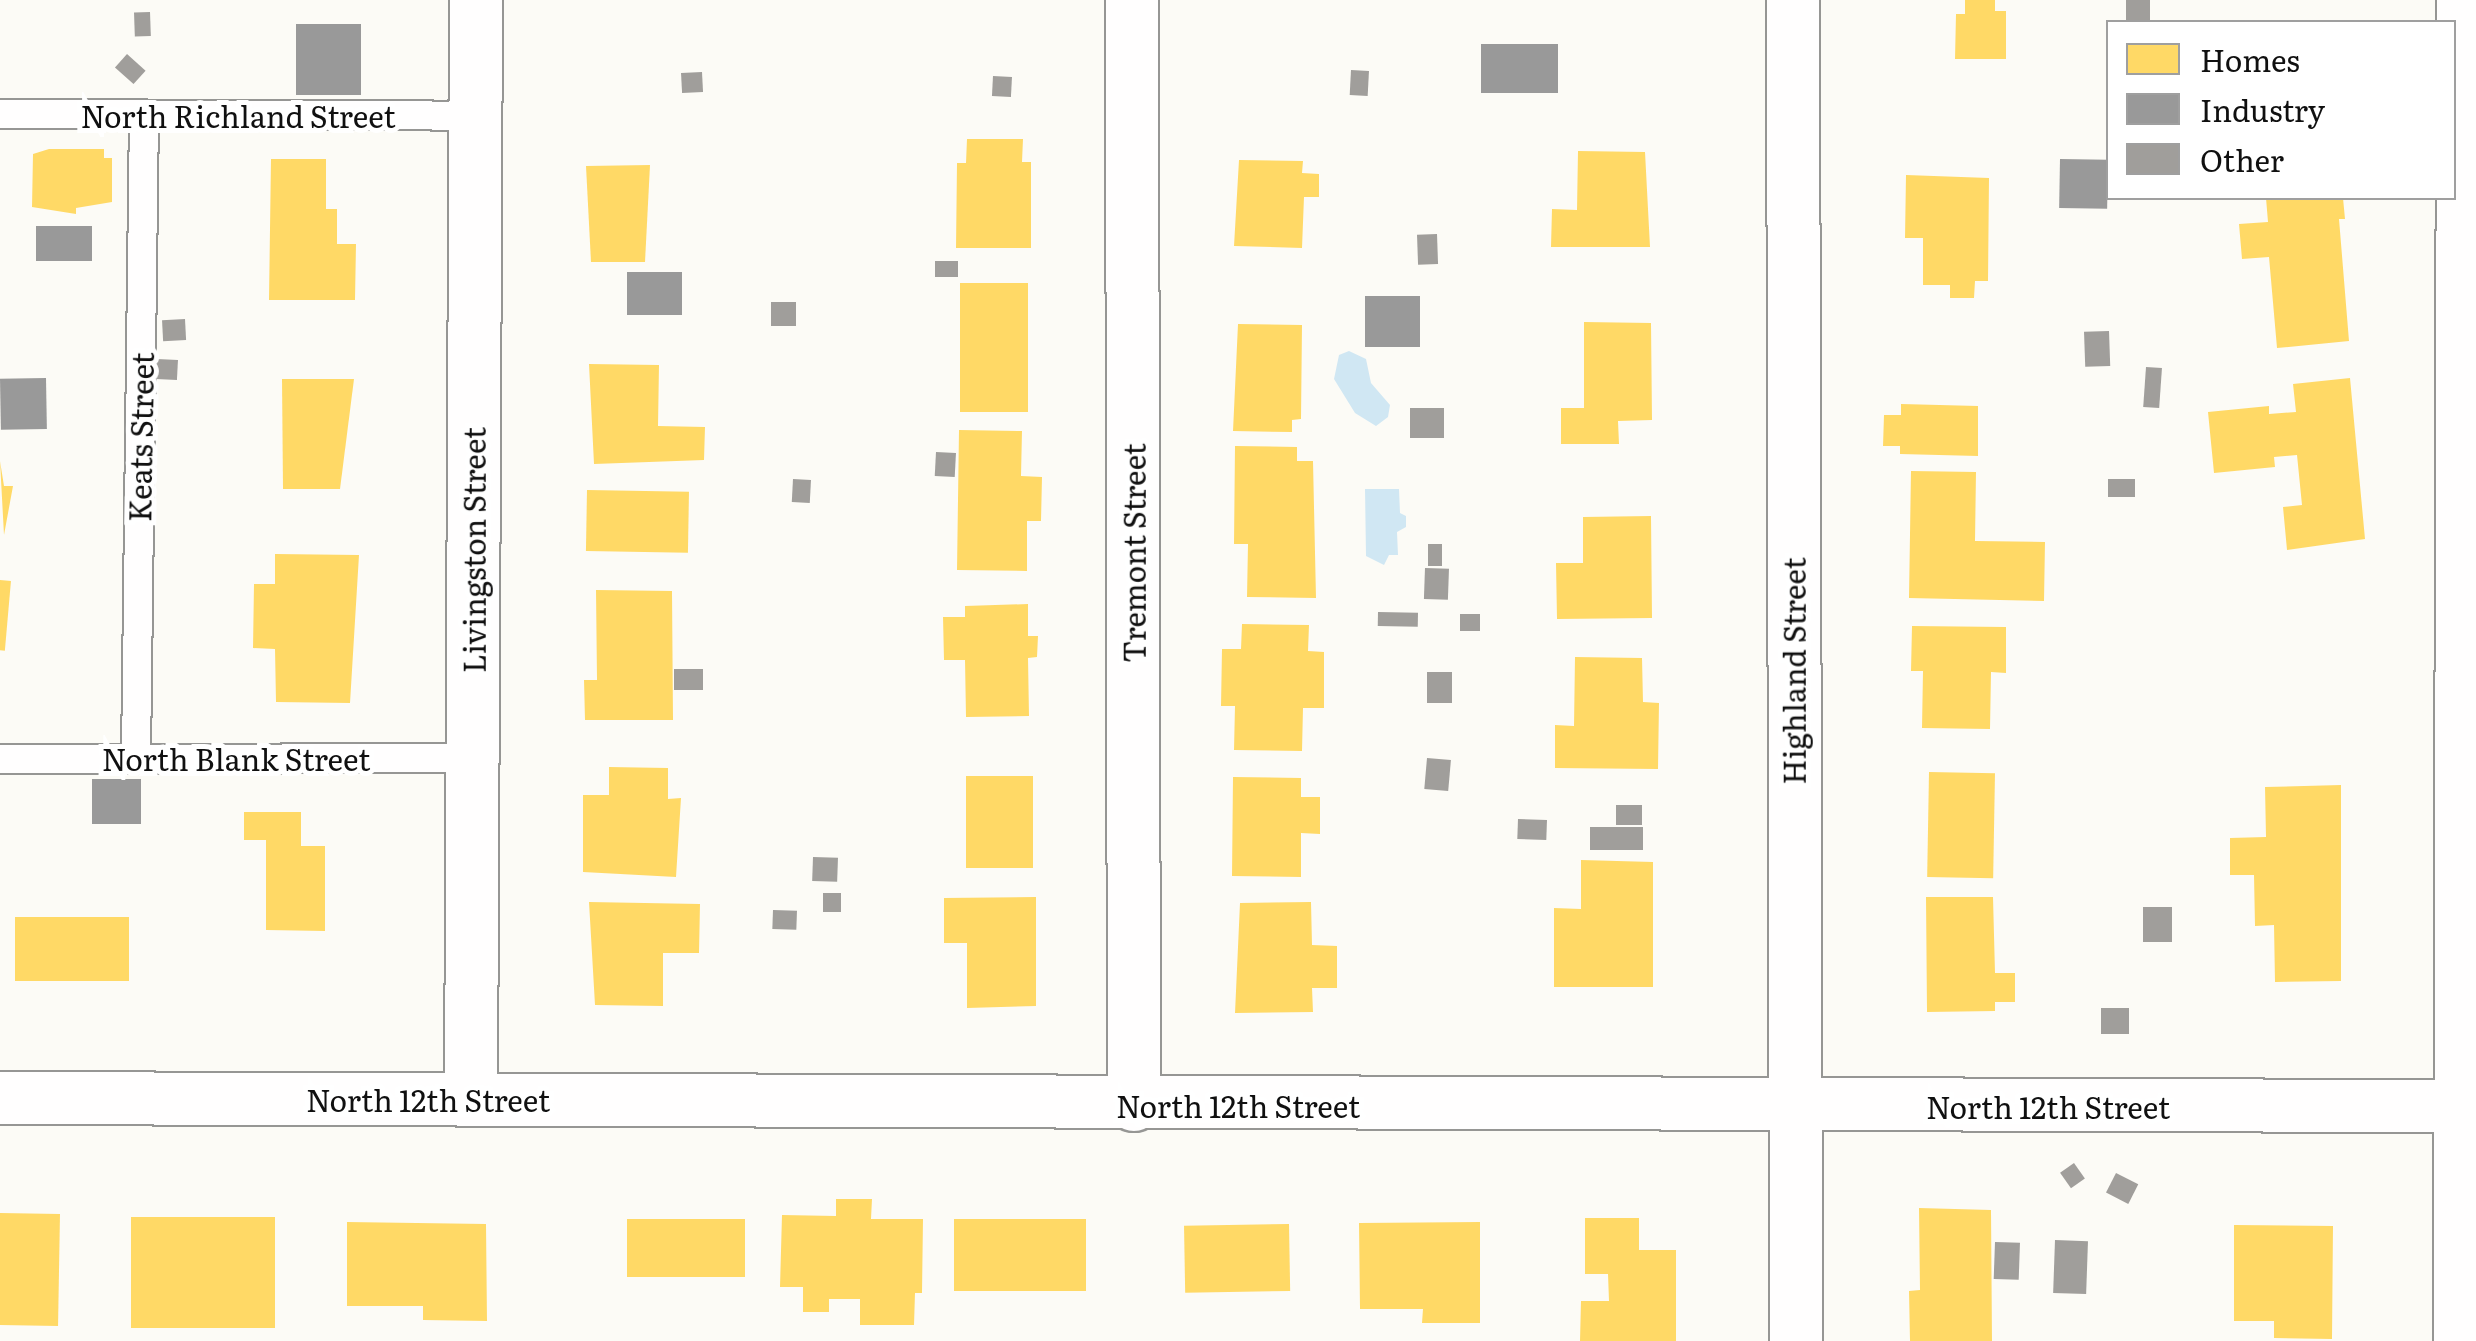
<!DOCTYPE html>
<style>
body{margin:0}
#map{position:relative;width:2476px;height:1341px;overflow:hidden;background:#fcfbf6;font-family:Literata,serif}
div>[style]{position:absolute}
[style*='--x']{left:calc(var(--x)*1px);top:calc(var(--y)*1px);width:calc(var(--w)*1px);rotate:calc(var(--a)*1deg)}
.water>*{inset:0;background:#d0e7f3}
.homes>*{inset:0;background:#ffd966;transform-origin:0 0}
.industry>*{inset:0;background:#999;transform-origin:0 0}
.building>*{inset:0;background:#a09e9b;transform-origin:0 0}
.roads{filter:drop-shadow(2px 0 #969694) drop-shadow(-2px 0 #969694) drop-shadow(0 2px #969694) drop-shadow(0 -2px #969694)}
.lane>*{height:28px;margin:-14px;padding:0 14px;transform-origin:14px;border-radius:14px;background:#fffefe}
.street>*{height:52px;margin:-26px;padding:0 26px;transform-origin:26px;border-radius:26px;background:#fffefe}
span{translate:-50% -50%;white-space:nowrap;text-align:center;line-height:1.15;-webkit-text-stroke:10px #fff;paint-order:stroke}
.street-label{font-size:30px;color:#101010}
.legend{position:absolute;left:2106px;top:20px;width:350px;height:180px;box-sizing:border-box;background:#fff;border:2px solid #9f9f9f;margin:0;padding:12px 18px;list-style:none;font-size:30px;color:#101010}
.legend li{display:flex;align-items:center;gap:20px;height:50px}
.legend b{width:50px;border:2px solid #9f9f9f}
</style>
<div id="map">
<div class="water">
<i style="clip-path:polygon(1349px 351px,1366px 359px,1371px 383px,1390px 405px,1388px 417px,1376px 426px,1355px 413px,1334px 379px,1339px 355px)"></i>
<i style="clip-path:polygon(1365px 489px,1399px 489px,1400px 513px,1406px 516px,1406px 527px,1397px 532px,1398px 555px,1389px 555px,1384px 565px,1366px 556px)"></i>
</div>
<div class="homes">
<i style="clip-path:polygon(1965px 0,1995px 0,1995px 11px,2006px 11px,2006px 59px,1955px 59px,1956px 14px,1965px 14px)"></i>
<i style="clip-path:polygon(967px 139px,1023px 139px,1022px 162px,1031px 162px,1031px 248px,956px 248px,957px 163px,966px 163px)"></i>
<i style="clip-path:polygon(49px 149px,104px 149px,104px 158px,112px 158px,112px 202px,76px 208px,76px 214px,32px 207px,33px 154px)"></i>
<i style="clip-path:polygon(1578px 151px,1645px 152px,1650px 247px,1551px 247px,1552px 209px,1577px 210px)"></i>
<i style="clip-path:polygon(271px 159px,326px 159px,326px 209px,337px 209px,337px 244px,356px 244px,355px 300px,269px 300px)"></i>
<i style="clip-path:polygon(1239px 160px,1303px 161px,1302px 173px,1319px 174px,1319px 197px,1304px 197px,1302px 248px,1234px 246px)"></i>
<i style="clip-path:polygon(650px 165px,645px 262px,591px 262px,586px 166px)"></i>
<i style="clip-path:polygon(1906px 175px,1989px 178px,1988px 281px,1975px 281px,1974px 298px,1950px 298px,1950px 285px,1923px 285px,1923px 238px,1905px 238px)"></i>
<i style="clip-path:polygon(2266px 198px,2343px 198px,2345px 219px,2339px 219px,2349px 341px,2277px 348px,2269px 257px,2242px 259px,2239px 224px,2268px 222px)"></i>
<i style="left:960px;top:283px;width:68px;height:129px"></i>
<i style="clip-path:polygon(1584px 322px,1651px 323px,1652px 420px,1618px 421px,1619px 444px,1561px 444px,1561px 408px,1584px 408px)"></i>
<i style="clip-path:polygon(1238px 324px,1302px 325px,1301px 419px,1292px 420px,1292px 432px,1233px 431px)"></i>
<i style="clip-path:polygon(589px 364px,659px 365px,658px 426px,705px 427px,704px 460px,594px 464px)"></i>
<i style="clip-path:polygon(2350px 378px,2365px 539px,2287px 550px,2283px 507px,2302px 505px,2297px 455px,2274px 457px,2275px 467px,2214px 473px,2208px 412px,2269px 406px,2269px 414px,2296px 412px,2293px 384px)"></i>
<i style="clip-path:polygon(282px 379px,354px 379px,340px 489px,283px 489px)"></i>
<i style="clip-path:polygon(1901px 404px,1978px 406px,1978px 456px,1900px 454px,1900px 446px,1883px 446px,1884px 415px,1901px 415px)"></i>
<i style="clip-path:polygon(959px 430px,1022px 431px,1021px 476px,1042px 477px,1041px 521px,1027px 521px,1027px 571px,957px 570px)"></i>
<i style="clip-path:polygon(1235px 446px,1297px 447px,1297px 461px,1313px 461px,1316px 598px,1247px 597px,1248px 544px,1234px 544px)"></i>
<i style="clip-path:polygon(0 461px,4px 486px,13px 486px,4px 535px)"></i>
<i style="clip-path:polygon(1911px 471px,1976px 472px,1975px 541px,2045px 542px,2044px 601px,1909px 598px)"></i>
<i style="left:587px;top:490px;width:102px;height:61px;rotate:1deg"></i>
<i style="clip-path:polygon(1651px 516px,1652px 618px,1557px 619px,1556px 563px,1583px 563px,1583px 517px)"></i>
<i style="clip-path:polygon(275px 554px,359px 555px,350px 703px,276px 702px,275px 649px,253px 648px,254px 584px,275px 584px)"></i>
<i style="left:0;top:580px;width:11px;height:70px;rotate:5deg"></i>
<i style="clip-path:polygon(596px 590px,672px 591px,673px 720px,585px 720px,584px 680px,597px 680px)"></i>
<i style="clip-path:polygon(1028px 604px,1028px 636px,1038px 636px,1037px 657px,1028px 658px,1029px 716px,966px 717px,965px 660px,944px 660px,943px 617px,965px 617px,965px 606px)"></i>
<i style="clip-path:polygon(1242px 624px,1309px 625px,1308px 651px,1324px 652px,1324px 708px,1303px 708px,1302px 751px,1234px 750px,1235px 706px,1221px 706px,1222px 649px,1241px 649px)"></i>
<i style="clip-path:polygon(1912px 626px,2006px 627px,2006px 673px,1991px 672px,1990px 729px,1922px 728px,1923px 671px,1911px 671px)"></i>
<i style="clip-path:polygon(1575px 657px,1642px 658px,1643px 702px,1659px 703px,1658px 769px,1555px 768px,1555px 725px,1574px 726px)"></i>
<i style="clip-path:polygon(609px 767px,668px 768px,668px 799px,681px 798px,676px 877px,583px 872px,583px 795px,609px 795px)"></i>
<i style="left:1929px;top:772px;width:66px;height:105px;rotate:1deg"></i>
<i style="left:966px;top:776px;width:67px;height:92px"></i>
<i style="clip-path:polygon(1233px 777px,1301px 778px,1301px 797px,1320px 797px,1320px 834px,1301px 833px,1301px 877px,1232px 876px)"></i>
<i style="clip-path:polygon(2341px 785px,2341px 981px,2275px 982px,2274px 925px,2255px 926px,2254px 875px,2230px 875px,2230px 838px,2266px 837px,2265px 787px)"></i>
<i style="clip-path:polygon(244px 812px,301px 812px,301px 846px,325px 846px,325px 931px,266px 930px,266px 840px,244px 840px)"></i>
<i style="clip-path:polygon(1581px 860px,1653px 862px,1653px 987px,1554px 987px,1554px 908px,1581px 909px)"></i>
<i style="clip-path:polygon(1036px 897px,1036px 1006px,967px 1008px,967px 943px,944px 943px,944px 898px)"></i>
<i style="clip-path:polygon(1926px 897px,1993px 897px,1995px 973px,2015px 973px,2015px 1002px,1995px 1002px,1995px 1011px,1927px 1012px)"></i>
<i style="clip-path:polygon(589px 902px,700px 904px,699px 953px,663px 953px,663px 1006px,595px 1005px)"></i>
<i style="clip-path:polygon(1311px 902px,1312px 945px,1337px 946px,1337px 988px,1312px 988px,1313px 1012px,1235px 1013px,1240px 903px)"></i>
<i style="left:129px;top:917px;width:64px;height:114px;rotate:90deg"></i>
<i style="clip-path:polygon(836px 1199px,872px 1199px,871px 1219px,923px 1219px,922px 1293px,915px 1293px,914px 1325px,860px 1325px,860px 1299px,829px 1299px,829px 1312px,803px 1312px,803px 1287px,780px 1287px,782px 1215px,836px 1216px)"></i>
<i style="clip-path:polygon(1919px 1208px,1991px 1210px,1992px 1341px,1910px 1341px,1909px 1291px,1920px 1290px)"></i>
<i style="left:0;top:1213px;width:60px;height:112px;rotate:1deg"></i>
<i style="left:275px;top:1217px;width:111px;height:144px;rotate:90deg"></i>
<i style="clip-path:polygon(1585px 1218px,1639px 1218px,1639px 1250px,1676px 1250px,1676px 1341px,1580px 1341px,1581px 1301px,1609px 1301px,1608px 1274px,1585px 1274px)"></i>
<i style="left:627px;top:1219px;width:118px;height:58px"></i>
<i style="left:1086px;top:1219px;width:72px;height:132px;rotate:90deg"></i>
<i style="clip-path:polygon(347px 1222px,486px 1224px,487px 1321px,423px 1320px,423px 1306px,347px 1306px)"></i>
<i style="clip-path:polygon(1480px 1222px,1480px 1323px,1422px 1323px,1423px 1309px,1360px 1309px,1359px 1223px)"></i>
<i style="left:1289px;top:1224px;width:67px;height:105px;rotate:89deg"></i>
<i style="clip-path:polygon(2234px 1225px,2333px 1226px,2332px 1339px,2274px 1338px,2274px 1321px,2234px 1321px)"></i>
</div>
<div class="industry">
<i style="left:361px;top:24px;width:71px;height:65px;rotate:90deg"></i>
<i style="left:1481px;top:44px;width:77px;height:49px"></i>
<i style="left:2060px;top:159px;width:48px;height:49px;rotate:1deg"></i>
<i style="left:36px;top:226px;width:56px;height:35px"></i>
<i style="left:682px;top:272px;width:43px;height:55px;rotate:90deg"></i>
<i style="left:1365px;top:296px;width:55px;height:51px"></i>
<i style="left:46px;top:378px;width:51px;height:46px;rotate:89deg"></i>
<i style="left:92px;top:779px;width:49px;height:45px"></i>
</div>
<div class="building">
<i style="left:2126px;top:0;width:24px;height:22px"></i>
<i style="left:150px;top:12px;width:24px;height:16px;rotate:88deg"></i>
<i style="left:127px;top:54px;width:25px;height:18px;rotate:42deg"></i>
<i style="left:1351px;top:70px;width:18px;height:25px;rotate:3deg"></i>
<i style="left:702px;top:72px;width:20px;height:21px;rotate:87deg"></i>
<i style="left:993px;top:76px;width:19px;height:20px;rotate:3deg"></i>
<i style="left:1437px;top:234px;width:30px;height:20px;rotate:88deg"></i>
<i style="left:935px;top:261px;width:23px;height:16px"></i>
<i style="left:771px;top:302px;width:25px;height:24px"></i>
<i style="left:185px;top:319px;width:21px;height:23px;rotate:87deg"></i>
<i style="left:2109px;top:331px;width:35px;height:25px;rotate:88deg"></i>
<i style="left:157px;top:359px;width:21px;height:20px;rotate:3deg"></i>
<i style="left:2146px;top:367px;width:16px;height:40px;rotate:4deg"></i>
<i style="left:1410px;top:408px;width:34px;height:30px"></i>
<i style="left:936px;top:452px;width:20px;height:24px;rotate:3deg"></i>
<i style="left:793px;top:479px;width:18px;height:23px;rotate:3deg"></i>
<i style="left:2108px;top:479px;width:27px;height:18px"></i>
<i style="left:1428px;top:544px;width:14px;height:22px"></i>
<i style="left:1425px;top:568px;width:24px;height:31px;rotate:2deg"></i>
<i style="left:1378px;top:612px;width:40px;height:14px;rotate:1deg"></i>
<i style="left:1480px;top:614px;width:17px;height:20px;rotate:90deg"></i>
<i style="left:674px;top:669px;width:29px;height:21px"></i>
<i style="left:1427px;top:672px;width:25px;height:31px"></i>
<i style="left:1427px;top:758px;width:24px;height:31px;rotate:5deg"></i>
<i style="left:1642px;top:805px;width:20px;height:26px;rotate:90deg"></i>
<i style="left:1518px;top:819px;width:29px;height:20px;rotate:2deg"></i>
<i style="left:1590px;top:827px;width:53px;height:23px"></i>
<i style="left:813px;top:857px;width:25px;height:24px;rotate:2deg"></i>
<i style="left:841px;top:893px;width:19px;height:18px;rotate:90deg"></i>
<i style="left:2143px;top:907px;width:29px;height:35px"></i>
<i style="left:773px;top:910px;width:24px;height:19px;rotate:2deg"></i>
<i style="left:2101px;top:1008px;width:28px;height:26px"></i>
<i style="left:2074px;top:1163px;width:19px;height:17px;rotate:55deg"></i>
<i style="left:2116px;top:1173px;width:25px;height:22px;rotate:27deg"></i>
<i style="left:2055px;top:1240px;width:33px;height:53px;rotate:2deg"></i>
<i style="left:1995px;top:1242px;width:25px;height:37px;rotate:2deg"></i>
</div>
<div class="roads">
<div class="lane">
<i style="--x:0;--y:114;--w:476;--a:0.2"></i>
<i style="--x:136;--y:758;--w:642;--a:-89.29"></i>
<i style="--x:0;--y:759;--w:472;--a:-0.1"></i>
</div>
<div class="street">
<i style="--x:1132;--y:0;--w:1105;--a:89.9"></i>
<i style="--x:1793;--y:0;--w:1341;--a:89.87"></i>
<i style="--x:0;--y:1098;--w:2476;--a:0.19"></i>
<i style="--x:471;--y:1099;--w:1099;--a:-89.74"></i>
<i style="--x:2460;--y:1341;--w:1341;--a:-89.87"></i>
</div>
</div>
<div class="street-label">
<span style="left:238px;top:115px">North Richland Street</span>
<span style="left:140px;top:437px;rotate:-89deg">Keats Street</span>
<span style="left:473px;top:550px;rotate:-90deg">Livingston Street</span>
<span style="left:1133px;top:553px;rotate:-90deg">Tremont Street</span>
<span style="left:1793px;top:671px;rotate:-90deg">Highland Street</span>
<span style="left:236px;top:758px">North Blank Street</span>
<span style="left:428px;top:1099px">North 12th Street</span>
<span style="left:1238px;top:1105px">North 12th Street</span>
<span style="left:2048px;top:1106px">North 12th Street</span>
</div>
<ul class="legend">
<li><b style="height:28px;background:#ffd966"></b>Homes</li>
<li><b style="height:28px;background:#999"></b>Industry</li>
<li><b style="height:28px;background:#a09e9b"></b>Other</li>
</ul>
</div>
